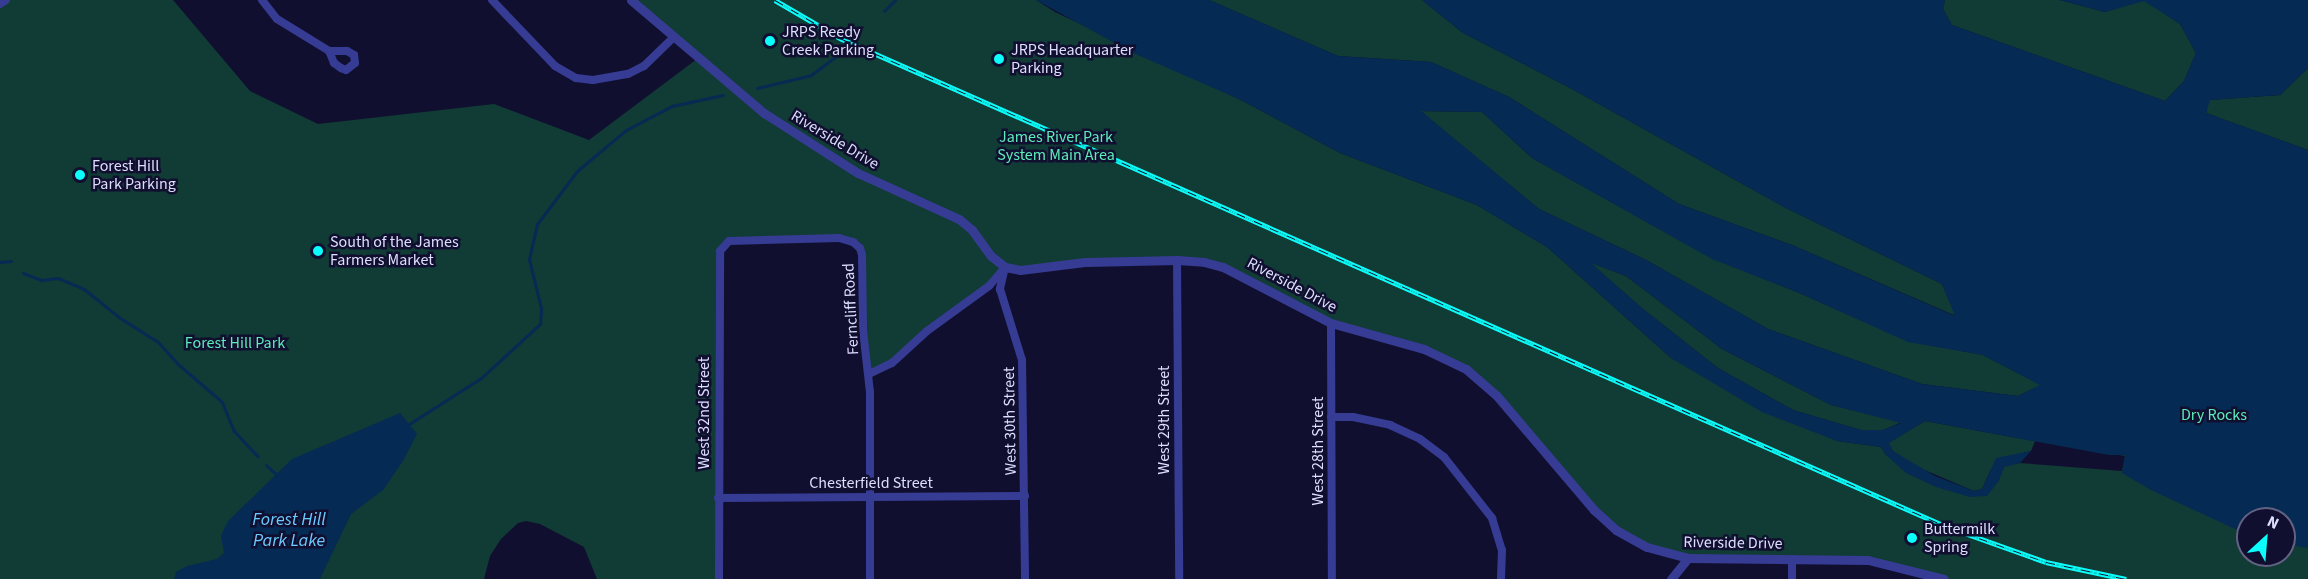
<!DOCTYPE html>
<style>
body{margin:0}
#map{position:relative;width:2308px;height:579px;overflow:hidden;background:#110f30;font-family:"Source Sans 3",sans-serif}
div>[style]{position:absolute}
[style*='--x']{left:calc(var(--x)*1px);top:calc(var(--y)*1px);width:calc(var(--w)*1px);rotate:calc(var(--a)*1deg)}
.green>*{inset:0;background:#113b35}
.water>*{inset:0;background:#052a53}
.stream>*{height:3px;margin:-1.5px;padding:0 1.5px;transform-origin:1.5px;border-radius:1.5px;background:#052a53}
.minor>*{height:8px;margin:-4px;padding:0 4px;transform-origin:4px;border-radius:4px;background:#363c93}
.tertiary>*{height:9px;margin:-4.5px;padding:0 4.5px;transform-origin:4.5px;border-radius:4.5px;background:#363c93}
.rail>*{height:5px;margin-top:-2.5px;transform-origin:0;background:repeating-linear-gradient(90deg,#110f30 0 9px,#0afffc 0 18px);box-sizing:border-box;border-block:2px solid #0afffc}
.dots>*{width:16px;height:16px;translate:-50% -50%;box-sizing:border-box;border:3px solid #110f30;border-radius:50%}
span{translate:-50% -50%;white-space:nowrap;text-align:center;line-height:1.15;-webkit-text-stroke:5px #110f30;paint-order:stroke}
.poi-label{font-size:16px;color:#dedeff}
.left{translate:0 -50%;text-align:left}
.park-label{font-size:16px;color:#5cedb9}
.street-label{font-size:16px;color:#dedeff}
.water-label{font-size:18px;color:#6ccbff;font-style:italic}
.north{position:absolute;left:2236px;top:507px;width:60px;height:60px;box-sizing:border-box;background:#110f30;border:2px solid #636283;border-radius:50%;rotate:26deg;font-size:16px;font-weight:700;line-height:24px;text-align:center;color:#dedeff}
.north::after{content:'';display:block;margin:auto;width:21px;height:27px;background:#0afffc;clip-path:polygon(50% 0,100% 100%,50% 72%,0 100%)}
</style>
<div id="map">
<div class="green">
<i style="clip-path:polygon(evenodd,6px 0,173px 0,250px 91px,318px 124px,494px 104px,589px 140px,697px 59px,631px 0,1036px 0,1055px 12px,1241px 100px,1340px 153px,1477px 205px,1547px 247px,1671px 358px,1837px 441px,1881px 447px,1886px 455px,1970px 497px,1998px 482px,2004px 466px,2020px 463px,2122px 471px,2125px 456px,2035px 441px,2031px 451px,2018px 454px,1991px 469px,1982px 489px,1974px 491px,1908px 463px,1893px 451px,1888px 443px,1925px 421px,2034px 441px,2308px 307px,2308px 579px,1944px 579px,1878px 562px,1676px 557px,1616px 530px,1497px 396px,1454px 362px,1354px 331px,1204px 262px,1009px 269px,899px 356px,869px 374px,862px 255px,849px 240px,732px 241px,721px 247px,718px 579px,597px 579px,584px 547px,540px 524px,526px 521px,518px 523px,501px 539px,490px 556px,484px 579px,0 579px,0 4px,6px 0,2248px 519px,2284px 519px,2284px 555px,2248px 555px,2248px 519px)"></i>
<i style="clip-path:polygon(1209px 0,1422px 0,1463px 33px,1572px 89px,1784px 207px,1942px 284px,1956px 316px,1792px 245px,1679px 204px,1509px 97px,1431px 62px,1338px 56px)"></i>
<i style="clip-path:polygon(1945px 0,2060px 0,2105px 12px,2144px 0,2180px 24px,2196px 53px,2184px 81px,2165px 101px,1952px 25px,1943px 9px)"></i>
<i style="clip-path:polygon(2308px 68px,2308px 150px,2206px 113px,2209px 100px,2280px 95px)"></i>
<i style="clip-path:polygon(1420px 111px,1482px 112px,1532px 158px,1712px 258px,1797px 292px,1908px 341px,1983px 355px,2041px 385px,2018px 396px,1922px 384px,1768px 329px,1646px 260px,1539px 209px)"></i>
<i style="clip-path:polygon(1589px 262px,1626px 276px,1722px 349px,1831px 405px,1902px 422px,1883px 430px,1861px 430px,1793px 410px,1718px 368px,1643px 309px)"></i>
</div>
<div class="water">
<i style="clip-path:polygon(evenodd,1036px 0,1209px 0,1338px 56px,1431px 62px,1509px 97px,1679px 204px,1792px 245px,1955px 316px,1942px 284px,1784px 207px,1572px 89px,1463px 33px,1422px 0,1945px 0,1943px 9px,1952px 25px,2165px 101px,2184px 81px,2196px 53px,2180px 24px,2144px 1px,2105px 12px,2060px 0,2308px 0,2308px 68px,2280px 95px,2210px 100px,2206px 113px,2308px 150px,2308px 548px,2284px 544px,2284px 519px,2248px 519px,2248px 535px,2151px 490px,2122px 473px,2125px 455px,2109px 455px,1925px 421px,1889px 443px,1893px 451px,1935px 476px,1974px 491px,1982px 489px,1996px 458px,2031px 451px,2020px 463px,2004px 467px,1998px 482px,1987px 496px,1970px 497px,1936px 487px,1906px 473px,1886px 455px,1881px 447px,1837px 441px,1762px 412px,1671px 358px,1547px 247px,1477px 205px,1340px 153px,1241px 100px,1131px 52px,1036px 0,1421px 111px,1482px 112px,1532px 158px,1712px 259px,1797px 292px,1908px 342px,1983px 355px,2040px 385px,2018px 396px,1922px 384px,1768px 329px,1646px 260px,1539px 209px,1421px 111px,1036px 0,1591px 263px,1626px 276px,1722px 349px,1831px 405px,1901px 423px,1883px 430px,1861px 430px,1793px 410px,1718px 368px,1643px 309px,1591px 263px)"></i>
<i style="clip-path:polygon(400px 413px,417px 434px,403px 461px,383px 490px,351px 514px,320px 579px,174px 579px,176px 572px,187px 566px,217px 559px,224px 553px,221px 536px,228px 521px,292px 459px)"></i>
</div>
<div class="stream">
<i style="--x:884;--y:11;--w:16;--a:-45"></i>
<i style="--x:757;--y:88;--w:56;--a:-13.5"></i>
<i style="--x:811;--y:75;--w:31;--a:-37"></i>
<i style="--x:0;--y:262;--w:11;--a:-5"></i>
<i style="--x:23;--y:273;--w:19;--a:21"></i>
<i style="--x:41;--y:280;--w:17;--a:-7"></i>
<i style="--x:58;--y:278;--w:28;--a:23"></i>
<i style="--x:84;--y:289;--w:46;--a:38.9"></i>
<i style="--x:120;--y:318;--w:45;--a:32.3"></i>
<i style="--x:158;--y:342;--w:31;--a:48"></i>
<i style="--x:179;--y:365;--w:57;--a:40.7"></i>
<i style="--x:222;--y:402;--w:31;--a:68"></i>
<i style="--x:234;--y:431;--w:35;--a:47"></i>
<i style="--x:409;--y:424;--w:85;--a:-32.6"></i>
<i style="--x:481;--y:378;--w:80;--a:-42.5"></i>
<i style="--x:540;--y:324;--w:16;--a:-86"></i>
<i style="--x:541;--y:308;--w:50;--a:-103.8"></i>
<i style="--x:529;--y:259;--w:36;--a:-77"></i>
<i style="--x:537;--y:224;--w:66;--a:-53"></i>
<i style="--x:577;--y:171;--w:64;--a:-39.9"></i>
<i style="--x:626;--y:130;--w:52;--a:-27.6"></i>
<i style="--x:672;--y:106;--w:52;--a:-12.2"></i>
<i style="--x:266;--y:465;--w:15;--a:42"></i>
</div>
<div class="minor">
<i style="--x:262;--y:0;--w:24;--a:52"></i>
<i style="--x:277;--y:19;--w:61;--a:31.6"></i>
<i style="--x:329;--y:51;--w:13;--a:67"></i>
<i style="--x:334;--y:63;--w:9;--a:36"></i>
<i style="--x:341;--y:68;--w:5;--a:22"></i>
<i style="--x:346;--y:70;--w:11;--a:-38"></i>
<i style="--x:355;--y:63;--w:8;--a:-97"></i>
<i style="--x:354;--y:55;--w:8;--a:-150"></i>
<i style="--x:347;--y:51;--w:18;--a:180"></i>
<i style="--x:492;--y:0;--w:91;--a:46.3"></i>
<i style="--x:555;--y:66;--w:24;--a:30"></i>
<i style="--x:576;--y:78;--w:17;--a:7"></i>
<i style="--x:593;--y:80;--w:36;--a:-10"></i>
<i style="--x:628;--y:74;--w:18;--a:-27"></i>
<i style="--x:644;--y:66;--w:40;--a:-44"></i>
<i style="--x:0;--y:4;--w:7;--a:-34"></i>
<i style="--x:1177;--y:260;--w:319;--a:89.6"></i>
<i style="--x:1005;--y:267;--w:23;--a:103"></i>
<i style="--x:1000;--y:289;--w:74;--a:72.8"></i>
<i style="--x:1022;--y:360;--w:219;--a:89.2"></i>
<i style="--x:1331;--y:323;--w:256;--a:89.8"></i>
<i style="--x:869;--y:374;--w:25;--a:-26"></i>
<i style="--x:892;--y:363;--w:47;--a:-42.4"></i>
<i style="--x:927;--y:331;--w:77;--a:-36"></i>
<i style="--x:989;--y:286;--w:20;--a:-49"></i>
<i style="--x:1331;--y:417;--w:22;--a:0"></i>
<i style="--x:1353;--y:417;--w:38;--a:12"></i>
<i style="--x:1390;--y:425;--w:33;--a:25"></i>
<i style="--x:1420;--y:439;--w:30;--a:37"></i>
<i style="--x:1444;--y:457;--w:78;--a:51.8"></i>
<i style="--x:1492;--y:518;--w:34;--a:73"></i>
<i style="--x:1502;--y:550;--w:29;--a:92"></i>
<i style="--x:718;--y:498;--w:307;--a:-0.4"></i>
<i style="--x:719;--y:579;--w:328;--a:-89.8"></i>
<i style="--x:720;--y:251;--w:13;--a:-48"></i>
<i style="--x:729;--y:241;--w:110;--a:-1.6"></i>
<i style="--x:839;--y:238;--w:15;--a:16"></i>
<i style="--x:853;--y:242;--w:9;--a:41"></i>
<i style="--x:860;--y:248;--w:7;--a:74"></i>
<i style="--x:862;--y:255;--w:75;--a:89.2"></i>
<i style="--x:863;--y:330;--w:62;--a:83.6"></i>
<i style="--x:870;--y:392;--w:187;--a:90"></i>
<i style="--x:1792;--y:579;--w:20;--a:-90"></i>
</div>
<div class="tertiary">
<i style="--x:631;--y:0;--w:175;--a:40.4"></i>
<i style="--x:764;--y:113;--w:112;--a:32.6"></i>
<i style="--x:858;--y:173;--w:111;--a:24.5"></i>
<i style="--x:959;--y:219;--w:17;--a:40"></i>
<i style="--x:972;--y:230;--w:32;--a:54"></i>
<i style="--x:991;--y:256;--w:18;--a:38"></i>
<i style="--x:1005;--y:267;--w:15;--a:11"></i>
<i style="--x:1020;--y:270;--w:65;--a:-7"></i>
<i style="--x:1085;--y:262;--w:92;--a:-1.2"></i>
<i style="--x:1177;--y:260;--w:27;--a:4"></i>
<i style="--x:1204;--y:262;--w:20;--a:15"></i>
<i style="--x:1223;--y:267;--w:122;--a:27.4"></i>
<i style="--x:1331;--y:323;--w:97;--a:15.6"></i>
<i style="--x:1424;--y:349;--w:47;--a:25.5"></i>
<i style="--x:1466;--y:369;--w:41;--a:41.1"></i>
<i style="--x:1497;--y:396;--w:150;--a:49.6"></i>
<i style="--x:1594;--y:510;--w:30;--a:42"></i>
<i style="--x:1616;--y:530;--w:35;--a:29"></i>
<i style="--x:1647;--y:547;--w:42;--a:15"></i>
<i style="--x:1688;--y:558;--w:180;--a:0.6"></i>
<i style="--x:1868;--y:560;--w:78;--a:14"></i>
<i style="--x:1671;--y:579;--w:27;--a:-51"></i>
</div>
<div class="rail">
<i style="--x:775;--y:0;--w:78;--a:30.2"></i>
<i style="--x:842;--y:39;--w:1206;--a:23.82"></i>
<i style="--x:1945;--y:526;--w:107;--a:19.6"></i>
<i style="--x:2046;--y:562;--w:82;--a:12"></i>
</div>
<div class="dots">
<i style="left:770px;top:41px;background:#0afffc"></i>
<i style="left:999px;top:59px;background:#0afffc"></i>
<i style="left:80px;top:175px;background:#0afffc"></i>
<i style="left:318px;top:251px;background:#0afffc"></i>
<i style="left:1912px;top:538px;background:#0afffc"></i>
</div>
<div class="poi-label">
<span class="left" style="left:782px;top:41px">JRPS Reedy<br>Creek Parking</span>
<span class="left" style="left:1011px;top:59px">JRPS Headquarter<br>Parking</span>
<span class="left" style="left:92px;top:175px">Forest Hill<br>Park Parking</span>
<span class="left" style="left:330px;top:251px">South of the James<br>Farmers Market</span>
<span class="left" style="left:1924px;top:538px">Buttermilk<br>Spring</span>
</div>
<div class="park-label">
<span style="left:1056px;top:146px">James River Park<br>System Main Area</span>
<span style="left:235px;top:343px">Forest Hill Park</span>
<span style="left:2214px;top:415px">Dry Rocks</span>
</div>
<div class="street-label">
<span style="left:835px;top:140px;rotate:31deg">Riverside Drive</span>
<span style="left:1292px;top:285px;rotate:28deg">Riverside Drive</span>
<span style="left:851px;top:309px;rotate:-93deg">Ferncliff Road</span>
<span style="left:704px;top:413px;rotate:-90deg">West 32nd Street</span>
<span style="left:1164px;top:420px;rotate:-90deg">West 29th Street</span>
<span style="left:1010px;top:421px;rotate:-91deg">West 30th Street</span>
<span style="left:1318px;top:451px;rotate:-90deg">West 28th Street</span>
<span style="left:871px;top:483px">Chesterfield Street</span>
<span style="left:1733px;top:543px;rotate:1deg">Riverside Drive</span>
</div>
<div class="water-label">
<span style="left:289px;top:531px">Forest Hill<br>Park Lake</span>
</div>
<div class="north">N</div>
</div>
